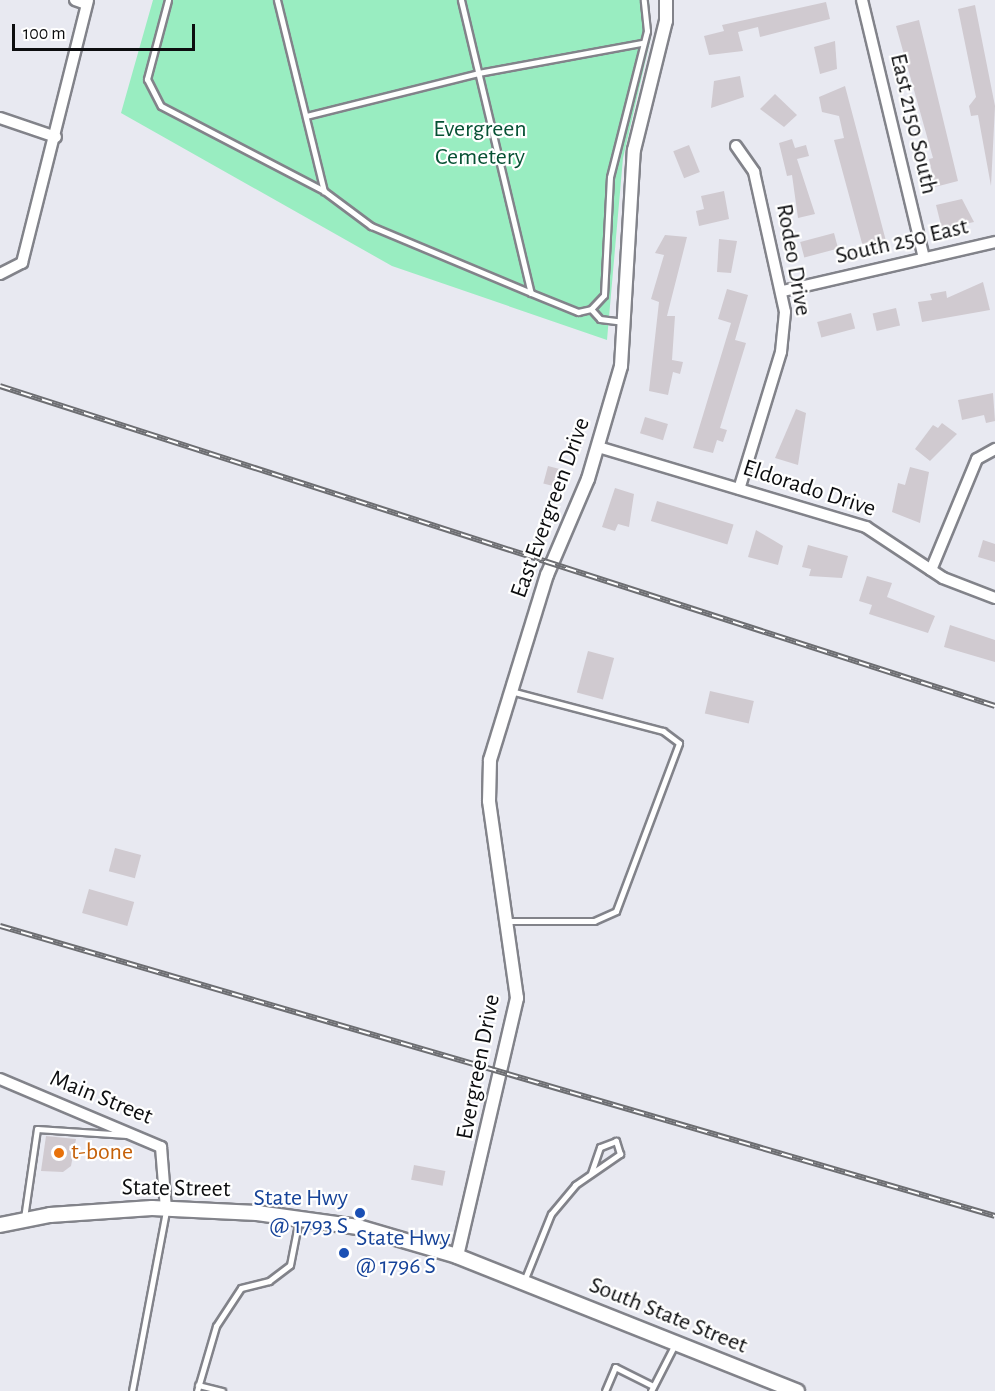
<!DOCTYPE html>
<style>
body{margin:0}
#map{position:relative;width:995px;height:1391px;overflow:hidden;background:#e8e9f1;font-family:"Alegreya Sans",sans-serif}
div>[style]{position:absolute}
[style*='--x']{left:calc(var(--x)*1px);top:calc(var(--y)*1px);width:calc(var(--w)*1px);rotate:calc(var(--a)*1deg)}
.green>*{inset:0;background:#99edc1}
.building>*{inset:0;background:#d0cad0;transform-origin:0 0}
.roads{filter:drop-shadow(2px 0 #82838a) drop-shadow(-2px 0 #82838a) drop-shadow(0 2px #82838a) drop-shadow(0 -2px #82838a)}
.service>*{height:5px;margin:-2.5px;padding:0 2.5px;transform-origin:2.5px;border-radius:2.5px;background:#fff}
.minor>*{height:10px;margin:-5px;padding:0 5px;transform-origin:5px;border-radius:5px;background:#fff}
.tertiary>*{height:12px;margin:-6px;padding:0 6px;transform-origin:6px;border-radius:6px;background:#fff}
.secondary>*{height:14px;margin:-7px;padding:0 7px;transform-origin:7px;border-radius:7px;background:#fff}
.rail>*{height:6px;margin-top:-3px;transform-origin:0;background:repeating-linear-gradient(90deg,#fff 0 11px,#6d6e72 0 22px);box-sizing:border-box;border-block:2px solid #6d6e72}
.dots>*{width:16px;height:16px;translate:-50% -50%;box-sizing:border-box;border:3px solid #fff;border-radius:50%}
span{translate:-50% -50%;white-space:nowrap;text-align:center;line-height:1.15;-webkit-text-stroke:4.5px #fff;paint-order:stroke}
.street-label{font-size:24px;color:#0c0d0f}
.park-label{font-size:24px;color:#075134}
.food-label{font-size:24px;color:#c56008}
.left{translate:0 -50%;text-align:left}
.transit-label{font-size:24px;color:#164399}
.right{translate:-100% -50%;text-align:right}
.scale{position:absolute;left:12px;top:24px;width:183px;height:27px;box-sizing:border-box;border:3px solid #0c0d0f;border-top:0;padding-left:8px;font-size:18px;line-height:21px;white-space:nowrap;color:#0c0d0f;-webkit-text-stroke:4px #fff;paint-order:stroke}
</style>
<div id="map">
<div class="green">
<i style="clip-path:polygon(153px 0,649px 0,651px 37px,623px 158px,607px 340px,392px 266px,121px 113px)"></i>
</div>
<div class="building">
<i style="clip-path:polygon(826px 2px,830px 19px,760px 37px,758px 27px,738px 32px,743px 51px,709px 55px,704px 36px,724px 31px,722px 25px)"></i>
<i style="clip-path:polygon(975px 5px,995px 106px,991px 186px,978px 115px,971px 116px,969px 106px,976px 97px,958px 9px)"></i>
<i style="clip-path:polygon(919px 20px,958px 181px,935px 187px,929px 159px,933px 158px,896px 26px)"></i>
<i style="clip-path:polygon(835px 41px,837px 69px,820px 74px,814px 47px)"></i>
<i style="clip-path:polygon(740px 76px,744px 97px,711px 108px,714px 81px)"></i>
<i style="clip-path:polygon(845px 86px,886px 241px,863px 247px,834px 140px,844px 138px,839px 116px,822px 112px,819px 97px)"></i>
<i style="clip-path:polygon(775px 94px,797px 115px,784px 127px,760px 109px)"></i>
<i style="clip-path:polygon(792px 139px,795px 148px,806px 145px,809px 156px,797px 159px,815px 214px,798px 218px,792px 175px,787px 176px,779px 143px)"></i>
<i style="left:689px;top:145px;width:29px;height:17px;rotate:68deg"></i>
<i style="clip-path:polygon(724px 191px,729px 219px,699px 226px,696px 211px,704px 209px,701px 196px)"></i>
<i style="clip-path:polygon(962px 199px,974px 222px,942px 229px,936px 205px)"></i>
<i style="left:834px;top:233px;width:16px;height:35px;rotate:75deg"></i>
<i style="clip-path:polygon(665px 235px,687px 237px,667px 316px,675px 316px,672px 360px,683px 362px,680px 374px,673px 372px,668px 395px,649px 391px,659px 302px,651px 299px,664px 255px,655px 253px)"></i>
<i style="clip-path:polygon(719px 239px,737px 241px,731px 273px,717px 272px)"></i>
<i style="clip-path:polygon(983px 282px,990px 310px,922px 322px,918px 302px,932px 300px,930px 294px,946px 291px,947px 298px)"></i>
<i style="clip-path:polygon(727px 289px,748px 295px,735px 340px,746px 343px,720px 428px,727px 430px,723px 442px,717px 440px,713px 453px,693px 448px,731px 323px,718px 319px)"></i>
<i style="left:896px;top:308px;width:18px;height:24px;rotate:77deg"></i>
<i style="left:851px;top:313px;width:16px;height:35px;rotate:75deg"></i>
<i style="clip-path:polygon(993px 393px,995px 421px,986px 423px,984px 415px,962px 420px,958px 400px)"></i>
<i style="clip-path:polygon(796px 409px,806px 413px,798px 465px,775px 458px)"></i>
<i style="left:645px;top:417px;width:24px;height:17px;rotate:17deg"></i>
<i style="clip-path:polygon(942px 423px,957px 434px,930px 461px,915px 449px,933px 425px,938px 428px)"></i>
<i style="left:548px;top:466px;width:11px;height:18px;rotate:15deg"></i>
<i style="clip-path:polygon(910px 467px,929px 472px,920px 523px,892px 512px,898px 483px,905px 485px)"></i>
<i style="clip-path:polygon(615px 488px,634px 494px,629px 527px,618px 524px,615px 531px,602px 527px)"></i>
<i style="left:657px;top:501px;width:80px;height:21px;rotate:17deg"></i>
<i style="clip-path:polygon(756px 530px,783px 546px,778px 565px,748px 557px)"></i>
<i style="clip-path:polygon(983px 540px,995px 544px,995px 562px,978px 557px)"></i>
<i style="clip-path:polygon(808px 545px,848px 556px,842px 578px,809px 576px,811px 569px,802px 567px)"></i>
<i style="clip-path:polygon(867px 576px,892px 583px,887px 597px,935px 616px,928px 633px,869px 614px,872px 605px,859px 601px)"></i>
<i style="clip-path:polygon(950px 625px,995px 640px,995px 662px,944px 647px)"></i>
<i style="left:588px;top:651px;width:27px;height:43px;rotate:15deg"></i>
<i style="left:710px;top:691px;width:45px;height:23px;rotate:13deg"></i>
<i style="left:115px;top:848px;width:27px;height:24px;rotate:15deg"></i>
<i style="left:89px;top:889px;width:47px;height:25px;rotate:16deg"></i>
<i style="clip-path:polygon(46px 1136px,76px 1139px,71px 1166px,63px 1172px,41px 1171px)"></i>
<i style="left:414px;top:1165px;width:32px;height:15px;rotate:11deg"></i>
</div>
<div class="roads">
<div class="service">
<i style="--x:168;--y:0;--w:82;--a:104.9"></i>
<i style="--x:147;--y:79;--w:30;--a:63"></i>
<i style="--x:161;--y:106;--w:184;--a:27.5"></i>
<i style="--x:324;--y:191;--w:59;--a:36.7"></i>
<i style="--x:371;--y:226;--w:173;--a:22.7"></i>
<i style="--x:277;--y:0;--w:197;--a:76.2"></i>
<i style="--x:461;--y:0;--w:301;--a:76.6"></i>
<i style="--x:531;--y:293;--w:51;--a:22"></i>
<i style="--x:578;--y:312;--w:13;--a:-13"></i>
<i style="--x:591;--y:309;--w:19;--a:-47"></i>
<i style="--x:604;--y:295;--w:118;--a:-87.1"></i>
<i style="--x:610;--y:177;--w:151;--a:-75.8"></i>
<i style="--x:647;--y:31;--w:31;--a:-96"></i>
<i style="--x:306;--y:116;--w:177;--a:-14"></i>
<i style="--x:478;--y:73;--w:167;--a:-10.4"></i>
<i style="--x:591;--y:309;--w:13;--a:48"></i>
<i style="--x:600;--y:319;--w:24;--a:7"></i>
<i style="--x:506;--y:921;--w:88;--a:0"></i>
<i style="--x:594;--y:921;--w:24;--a:-24"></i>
<i style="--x:616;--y:911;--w:179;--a:-69.4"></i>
<i style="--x:679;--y:743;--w:20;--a:-143"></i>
<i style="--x:663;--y:731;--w:157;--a:-165.3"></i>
<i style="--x:24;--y:1218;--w:90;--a:-81.7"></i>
<i style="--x:37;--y:1129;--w:90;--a:3.8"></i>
<i style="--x:524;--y:1281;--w:72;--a:-68.1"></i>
<i style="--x:551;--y:1214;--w:38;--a:-50"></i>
<i style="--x:575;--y:1185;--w:55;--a:-34.6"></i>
<i style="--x:620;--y:1154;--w:14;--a:-107"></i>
<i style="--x:616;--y:1141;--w:17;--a:159"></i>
<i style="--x:600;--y:1147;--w:28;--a:109"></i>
<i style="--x:198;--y:1385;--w:25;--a:14"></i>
<i style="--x:132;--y:1391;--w:183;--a:-79.3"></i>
<i style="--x:197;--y:1391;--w:68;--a:-73.7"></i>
<i style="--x:216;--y:1326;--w:45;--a:-56.7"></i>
<i style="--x:241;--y:1288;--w:29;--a:-14"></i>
<i style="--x:269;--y:1281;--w:26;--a:-37"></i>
<i style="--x:290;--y:1265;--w:47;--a:-78.9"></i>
<i style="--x:605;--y:1391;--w:26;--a:-67"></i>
<i style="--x:615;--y:1367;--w:42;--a:26.6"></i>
<i style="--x:651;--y:1391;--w:53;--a:-62.9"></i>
</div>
<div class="minor">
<i style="--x:75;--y:0;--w:12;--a:20"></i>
<i style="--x:862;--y:0;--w:265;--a:76.5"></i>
<i style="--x:0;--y:118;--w:59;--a:18.7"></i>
<i style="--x:736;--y:146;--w:32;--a:55"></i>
<i style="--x:754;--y:172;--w:143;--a:77.5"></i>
<i style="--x:785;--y:312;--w:40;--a:95.7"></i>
<i style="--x:781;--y:352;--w:143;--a:107"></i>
<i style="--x:0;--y:274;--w:25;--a:-27"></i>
<i style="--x:22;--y:263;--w:271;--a:-75.9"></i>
<i style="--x:783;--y:291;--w:218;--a:-13"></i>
<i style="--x:598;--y:447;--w:280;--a:16.6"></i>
<i style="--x:866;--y:527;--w:92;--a:33.5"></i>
<i style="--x:943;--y:578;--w:56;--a:21"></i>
<i style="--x:931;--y:570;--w:120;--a:-67.5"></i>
<i style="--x:977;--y:459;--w:21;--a:-29"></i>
<i style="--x:0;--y:1079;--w:175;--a:22.9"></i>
<i style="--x:161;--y:1147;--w:62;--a:85.4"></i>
</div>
<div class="tertiary">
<i style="--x:457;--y:1256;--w:265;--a:-76.9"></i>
<i style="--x:517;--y:998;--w:199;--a:-98.1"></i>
<i style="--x:489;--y:801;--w:41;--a:-88.6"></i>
<i style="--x:490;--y:760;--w:194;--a:-72.9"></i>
<i style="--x:547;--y:575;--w:104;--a:-66.9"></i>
<i style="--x:588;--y:479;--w:118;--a:-73.7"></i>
<i style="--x:621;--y:366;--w:216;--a:-86.6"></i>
<i style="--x:634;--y:150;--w:133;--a:-76.1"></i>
<i style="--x:666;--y:21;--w:21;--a:-90"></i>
</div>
<div class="secondary">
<i style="--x:0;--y:1225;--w:51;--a:-11.3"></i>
<i style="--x:50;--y:1215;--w:102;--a:-3.9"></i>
<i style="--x:152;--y:1208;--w:105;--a:2.7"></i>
<i style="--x:257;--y:1213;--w:102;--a:7.9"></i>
<i style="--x:358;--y:1227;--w:103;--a:16.3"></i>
<i style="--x:457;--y:1256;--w:366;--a:21.7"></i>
</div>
</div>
<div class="rail">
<i style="--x:0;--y:386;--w:1045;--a:17.83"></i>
<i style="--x:0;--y:926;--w:1036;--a:16.25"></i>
</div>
<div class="dots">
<i style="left:59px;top:1153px;background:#e8710a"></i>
<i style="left:360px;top:1213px;background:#1a4fb4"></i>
<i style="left:344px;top:1253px;background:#1a4fb4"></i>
</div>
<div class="street-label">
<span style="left:913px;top:124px;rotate:77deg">East 2150 South</span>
<span style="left:902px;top:242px;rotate:-13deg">South 250 East</span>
<span style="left:793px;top:260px;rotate:80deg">Rodeo Drive</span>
<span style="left:809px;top:489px;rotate:18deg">Eldorado Drive</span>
<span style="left:551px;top:508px;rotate:-70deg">East Evergreen Drive</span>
<span style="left:479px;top:1067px;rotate:-79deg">Evergreen Drive</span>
<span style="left:101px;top:1098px;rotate:22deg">Main Street</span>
<span style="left:176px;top:1189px;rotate:1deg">State Street</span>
<span style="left:668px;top:1316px;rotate:22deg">South State Street</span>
</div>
<div class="park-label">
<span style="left:480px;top:144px">Evergreen<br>Cemetery</span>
</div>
<div class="food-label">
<span class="left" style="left:71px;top:1153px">t-bone</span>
</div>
<div class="transit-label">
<span class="right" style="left:348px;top:1213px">State Hwy<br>@ 1793 S</span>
<span class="left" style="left:356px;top:1253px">State Hwy<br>@ 1796 S</span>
</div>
<div class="scale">100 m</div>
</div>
